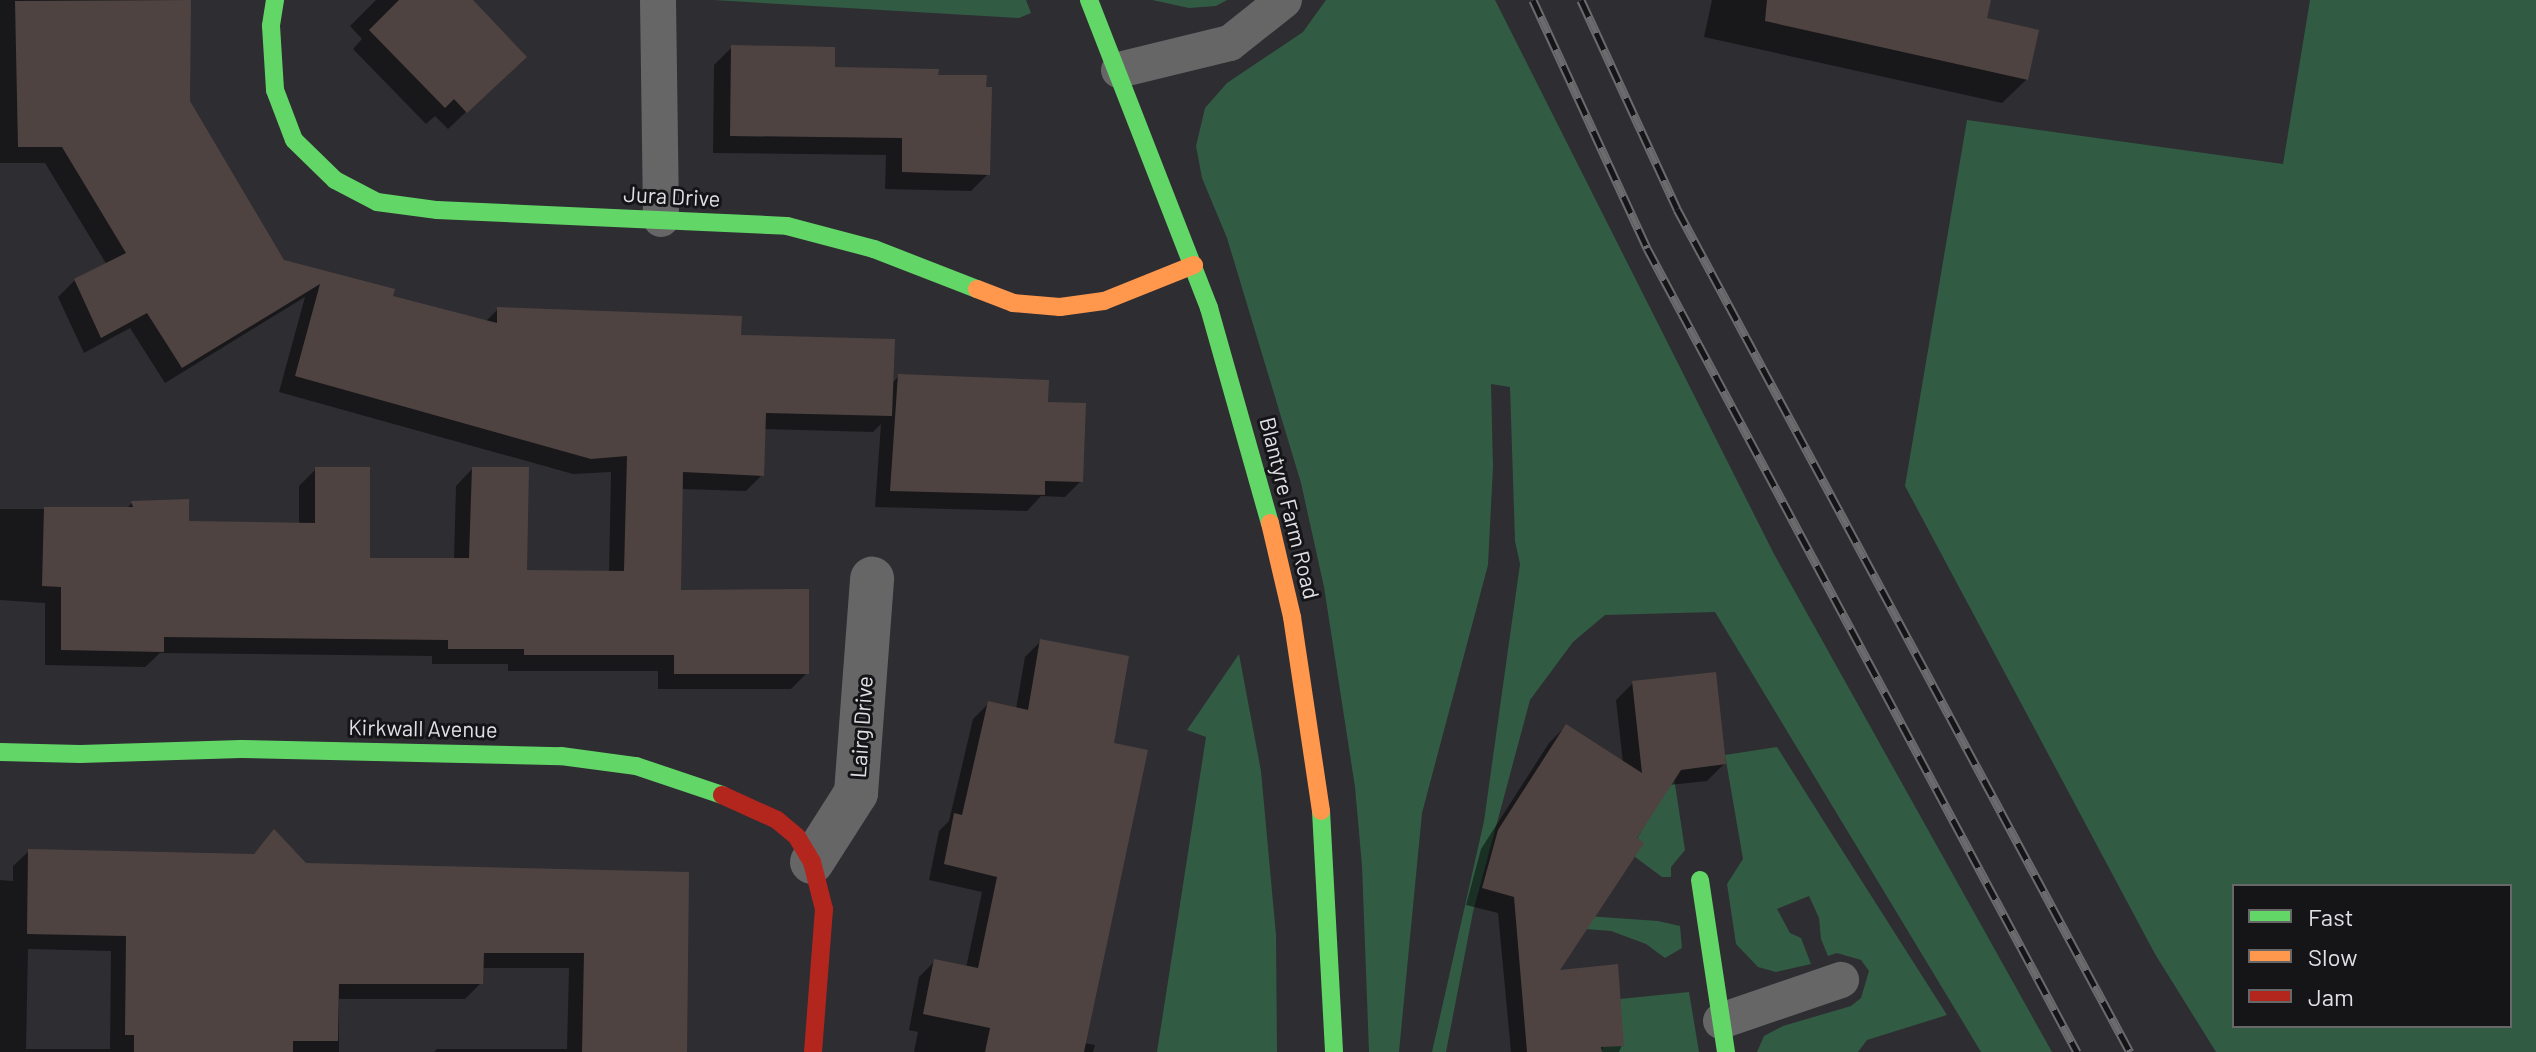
<!DOCTYPE html>
<style>
body{margin:0}
#map{position:relative;width:2536px;height:1052px;overflow:hidden;background:#2e2d32;font-family:Barlow,sans-serif}
div>[style]{position:absolute}
[style*='--x']{left:calc(var(--x)*1px);top:calc(var(--y)*1px);width:calc(var(--w)*1px);rotate:calc(var(--a)*1deg)}
.green>*{inset:0;background:#325b44}
.shadow>*{inset:0;background:#0007}
.building>*{inset:0;background:#4f4342}
.lane>*{height:36px;margin:-18px;padding:0 18px;transform-origin:18px;border-radius:18px;background:#676667}
.street>*{height:44px;margin:-22px;padding:0 22px;transform-origin:22px;border-radius:22px;background:#676667}
.fast>*{height:18px;margin:-9px;padding:0 9px;transform-origin:9px;border-radius:9px;background:#63d668}
.slow>*{height:18px;margin:-9px;padding:0 9px;transform-origin:9px;border-radius:9px;background:#ff974d}
.jam>*{height:18px;margin:-9px;padding:0 9px;transform-origin:9px;border-radius:9px;background:#b3261e}
.rail>*{height:9px;margin-top:-4.5px;transform-origin:0;background:repeating-linear-gradient(90deg,#151518 0 18px,#6b6a6d 0 36px);box-sizing:border-box;border-block:2px solid #6b6a6d}
span{translate:-50% -50%;white-space:nowrap;text-align:center;line-height:1.15;-webkit-text-stroke:6px #151518;paint-order:stroke}
.street-label{font-size:22px;color:#e1e1e5}
.legend{position:absolute;left:2232px;top:884px;width:280px;height:144px;box-sizing:border-box;background:#151518;border:2px solid #67676a;margin:0;padding:10px 14px;list-style:none;font-size:24px;color:#e1e1e5}
.legend li{display:flex;align-items:center;gap:16px;height:40px}
.legend b{width:40px;border:2px solid #67676a}
</style>
<div id="map">
<div class="green">
<i style="clip-path:polygon(713px 0,1026px 0,1031px 13px,1019px 18px)"></i>
<i style="clip-path:polygon(1152px 0,1227px 0,1216px 6px,1189px 8px)"></i>
<i style="clip-path:polygon(1326px 0,1495px 0,1774px 554px,2052px 1052px,1981px 1052px,1715px 612px,1605px 615px,1573px 642px,1530px 700px,1473px 912px,1446px 1052px,1432px 1052px,1484px 821px,1520px 564px,1515px 541px,1510px 387px,1491px 384px,1493px 467px,1488px 565px,1422px 813px,1399px 1052px,1369px 1052px,1362px 866px,1355px 787px,1324px 587px,1301px 483px,1227px 238px,1202px 178px,1196px 146px,1205px 108px,1227px 83px,1303px 32px)"></i>
<i style="clip-path:polygon(evenodd,2310px 0,2536px 0,2536px 1052px,2216px 1052px,2155px 954px,1905px 486px,1967px 120px,2283px 164px,2310px 0,2234px 886px,2510px 886px,2510px 1026px,2234px 1026px,2234px 886px)"></i>
<i style="clip-path:polygon(1239px 654px,1261px 771px,1276px 935px,1277px 1052px,1157px 1052px,1206px 737px,1187px 730px)"></i>
<i style="clip-path:polygon(1777px 747px,1835px 839px,1947px 1015px,1867px 1040px,1858px 1052px,1757px 1052px,1764px 1036px,1783px 1026px,1851px 1006px,1861px 998px,1869px 971px,1861px 960px,1837px 953px,1828px 956px,1821px 939px,1819px 918px,1809px 896px,1777px 909px,1790px 933px,1801px 938px,1811px 964px,1776px 972px,1758px 967px,1736px 944px,1727px 884px,1743px 859px,1725px 755px)"></i>
<i style="clip-path:polygon(1673px 771px,1685px 850px,1671px 867px,1671px 877px,1662px 877px,1635px 857px,1637px 838px)"></i>
<i style="clip-path:polygon(1572px 915px,1658px 921px,1680px 926px,1682px 948px,1665px 958px,1646px 944px,1611px 931px,1571px 928px)"></i>
<i style="clip-path:polygon(1689px 992px,1699px 1052px,1583px 1052px,1602px 1050px,1620px 999px)"></i>
</div>
<div class="shadow">
<i style="clip-path:polygon(0 0,190px 0,188px 102px,282px 261px,390px 298px,485px 322px,498px 309px,739px 337px,891px 384px,899px 376px,1046px 404px,1081px 481px,1065px 497px,1041px 496px,1027px 511px,875px 507px,881px 424px,873px 432px,763px 429px,762px 475px,746px 491px,681px 489px,679px 592px,807px 673px,791px 689px,658px 689px,658px 671px,508px 671px,508px 664px,432px 664px,432px 656px,160px 653px,145px 667px,45px 665px,45px 603px,0 600px,0 509px,126px 509px,132px 503px,187px 523px,299px 525px,299px 486px,316px 469px,368px 560px,454px 560px,456px 486px,472px 469px,525px 572px,609px 573px,611px 472px,573px 474px,279px 392px,305px 297px,165px 383px,130px 328px,84px 353px,58px 297px,75px 280px,107px 265px,45px 163px,0 163px)"></i>
<i style="clip-path:polygon(376px 0,471px 0,506px 74px,448px 129px,435px 116px,426px 124px,353px 49px,362px 39px,350px 26px)"></i>
<i style="clip-path:polygon(1712px 0,1989px 0,1984px 20px,2027px 79px,2002px 103px,1704px 37px)"></i>
<i style="clip-path:polygon(732px 47px,833px 69px,936px 77px,984px 89px,988px 174px,971px 191px,885px 189px,886px 155px,713px 153px,714px 65px)"></i>
<i style="clip-path:polygon(1041px 641px,1112px 744px,1084px 1043px,1095px 1045px,1093px 1052px,914px 1052px,918px 1032px,909px 1030px,919px 977px,935px 961px,966px 968px,982px 892px,929px 880px,939px 831px,949px 821px,973px 719px,989px 703px,1016px 709px,1025px 657px)"></i>
<i style="clip-path:polygon(1633px 683px,1724px 764px,1707px 781px,1669px 785px,1557px 972px,1622px 1045px,1619px 1052px,1511px 1052px,1498px 913px,1466px 905px,1481px 849px,1549px 743px,1566px 726px,1623px 763px,1616px 700px)"></i>
<i style="clip-path:polygon(evenodd,274px 832px,305px 865px,687px 874px,685px 1052px,434px 1052px,437px 1049px,567px 1049px,569px 968px,481px 968px,481px 983px,465px 999px,339px 999px,339px 1052px,0 1052px,0 880px,13px 881px,13px 866px,29px 851px,252px 856px,274px 832px,28px 949px,111px 951px,110px 1049px,26px 1049px,28px 949px)"></i>
</div>
<div class="building">
<i style="clip-path:polygon(191px 0,190px 101px,284px 260px,395px 289px,393px 296px,497px 323px,497px 307px,742px 316px,741px 335px,895px 339px,892px 416px,766px 413px,764px 476px,683px 472px,681px 590px,809px 589px,809px 674px,674px 674px,674px 655px,524px 655px,524px 649px,448px 649px,448px 640px,164px 637px,164px 652px,61px 650px,61px 587px,42px 586px,44px 507px,133px 507px,131px 501px,189px 499px,189px 521px,315px 523px,315px 467px,370px 467px,370px 558px,469px 558px,472px 467px,529px 467px,527px 570px,624px 571px,627px 456px,591px 459px,295px 376px,320px 284px,182px 368px,147px 313px,101px 338px,74px 279px,126px 253px,62px 147px,18px 147px,15px 1px)"></i>
<i style="clip-path:polygon(399px 0,473px 0,527px 57px,467px 113px,454px 99px,445px 108px,369px 30px)"></i>
<i style="clip-path:polygon(1767px 0,1991px 0,1987px 18px,2039px 30px,2028px 80px,1765px 21px)"></i>
<i style="clip-path:polygon(731px 45px,835px 47px,835px 67px,939px 69px,938px 75px,987px 75px,986px 87px,992px 87px,990px 175px,902px 172px,902px 138px,730px 136px)"></i>
<i style="clip-path:polygon(898px 374px,1049px 380px,1048px 402px,1086px 403px,1083px 482px,1045px 481px,1045px 495px,890px 491px)"></i>
<i style="clip-path:polygon(1040px 639px,1129px 656px,1114px 743px,1148px 750px,1084px 1052px,985px 1052px,990px 1028px,923px 1014px,934px 959px,978px 968px,997px 877px,944px 864px,954px 813px,962px 815px,988px 701px,1028px 710px)"></i>
<i style="clip-path:polygon(1716px 672px,1726px 764px,1681px 770px,1637px 838px,1644px 843px,1560px 970px,1618px 964px,1624px 1046px,1601px 1047px,1602px 1052px,1527px 1052px,1514px 897px,1482px 888px,1498px 830px,1566px 724px,1642px 773px,1632px 681px)"></i>
<i style="clip-path:polygon(274px 829px,306px 863px,689px 872px,687px 1052px,582px 1052px,584px 953px,484px 953px,483px 984px,339px 984px,338px 1041px,293px 1041px,293px 1052px,134px 1052px,134px 1035px,125px 1035px,126px 936px,27px 934px,28px 849px,254px 854px)"></i>
</div>
<div class="lane">
<i style="--x:658;--y:0;--w:219;--a:89.2"></i>
<i style="--x:1119;--y:70;--w:114;--a:-13.7"></i>
<i style="--x:1230;--y:43;--w:69;--a:-38.5"></i>
<i style="--x:1721;--y:1021;--w:127;--a:-18.9"></i>
</div>
<div class="street">
<i style="--x:812;--y:862;--w:82;--a:-57.5"></i>
<i style="--x:856;--y:793;--w:215;--a:-85.7"></i>
</div>
<div class="fast">
<i style="--x:275;--y:0;--w:26;--a:99"></i>
<i style="--x:271;--y:26;--w:64;--a:86.4"></i>
<i style="--x:275;--y:90;--w:53;--a:69.2"></i>
<i style="--x:294;--y:140;--w:57;--a:44.3"></i>
<i style="--x:335;--y:180;--w:47;--a:27.6"></i>
<i style="--x:377;--y:202;--w:61;--a:7.6"></i>
<i style="--x:437;--y:210;--w:350;--a:2.6"></i>
<i style="--x:787;--y:226;--w:90;--a:14.8"></i>
<i style="--x:874;--y:249;--w:110;--a:21.2"></i>
<i style="--x:1089;--y:0;--w:331;--a:68.7"></i>
<i style="--x:1209;--y:308;--w:223;--a:74.2"></i>
<i style="--x:0;--y:752;--w:80;--a:1.4"></i>
<i style="--x:80;--y:754;--w:161;--a:-1.8"></i>
<i style="--x:241;--y:749;--w:320;--a:1.3"></i>
<i style="--x:561;--y:756;--w:76;--a:7.6"></i>
<i style="--x:636;--y:766;--w:91;--a:18.6"></i>
<i style="--x:1321;--y:811;--w:241;--a:86.9"></i>
<i style="--x:1700;--y:880;--w:174;--a:81.4"></i>
</div>
<div class="slow">
<i style="--x:977;--y:289;--w:39;--a:21"></i>
<i style="--x:1013;--y:303;--w:47;--a:4.9"></i>
<i style="--x:1060;--y:307;--w:44;--a:-7.8"></i>
<i style="--x:1104;--y:301;--w:97;--a:-21.8"></i>
<i style="--x:1270;--y:523;--w:97;--a:76.8"></i>
<i style="--x:1292;--y:617;--w:196;--a:81.5"></i>
</div>
<div class="jam">
<i style="--x:722;--y:795;--w:60;--a:24.4"></i>
<i style="--x:777;--y:820;--w:26;--a:40"></i>
<i style="--x:797;--y:837;--w:29;--a:59"></i>
<i style="--x:812;--y:862;--w:49;--a:75.7"></i>
<i style="--x:824;--y:909;--w:143;--a:94.4"></i>
</div>
<div class="rail">
<i style="--x:1533;--y:0;--w:273;--a:65.3"></i>
<i style="--x:1647;--y:248;--w:912;--a:61.86"></i>
<i style="--x:1581;--y:0;--w:230;--a:65.3"></i>
<i style="--x:1677;--y:209;--w:957;--a:61.75"></i>
</div>
<div class="street-label">
<span style="left:672px;top:196px;rotate:3deg">Jura Drive</span>
<span style="left:1290px;top:508px;rotate:76deg">Blantyre Farm Road</span>
<span style="left:861px;top:727px;rotate:-86deg">Lairg Drive</span>
<span style="left:423px;top:728px;rotate:1deg">Kirkwall Avenue</span>
</div>
<ul class="legend">
<li><b style="height:10px;background:#63d668"></b>Fast</li>
<li><b style="height:10px;background:#ff974d"></b>Slow</li>
<li><b style="height:10px;background:#b3261e"></b>Jam</li>
</ul>
</div>
